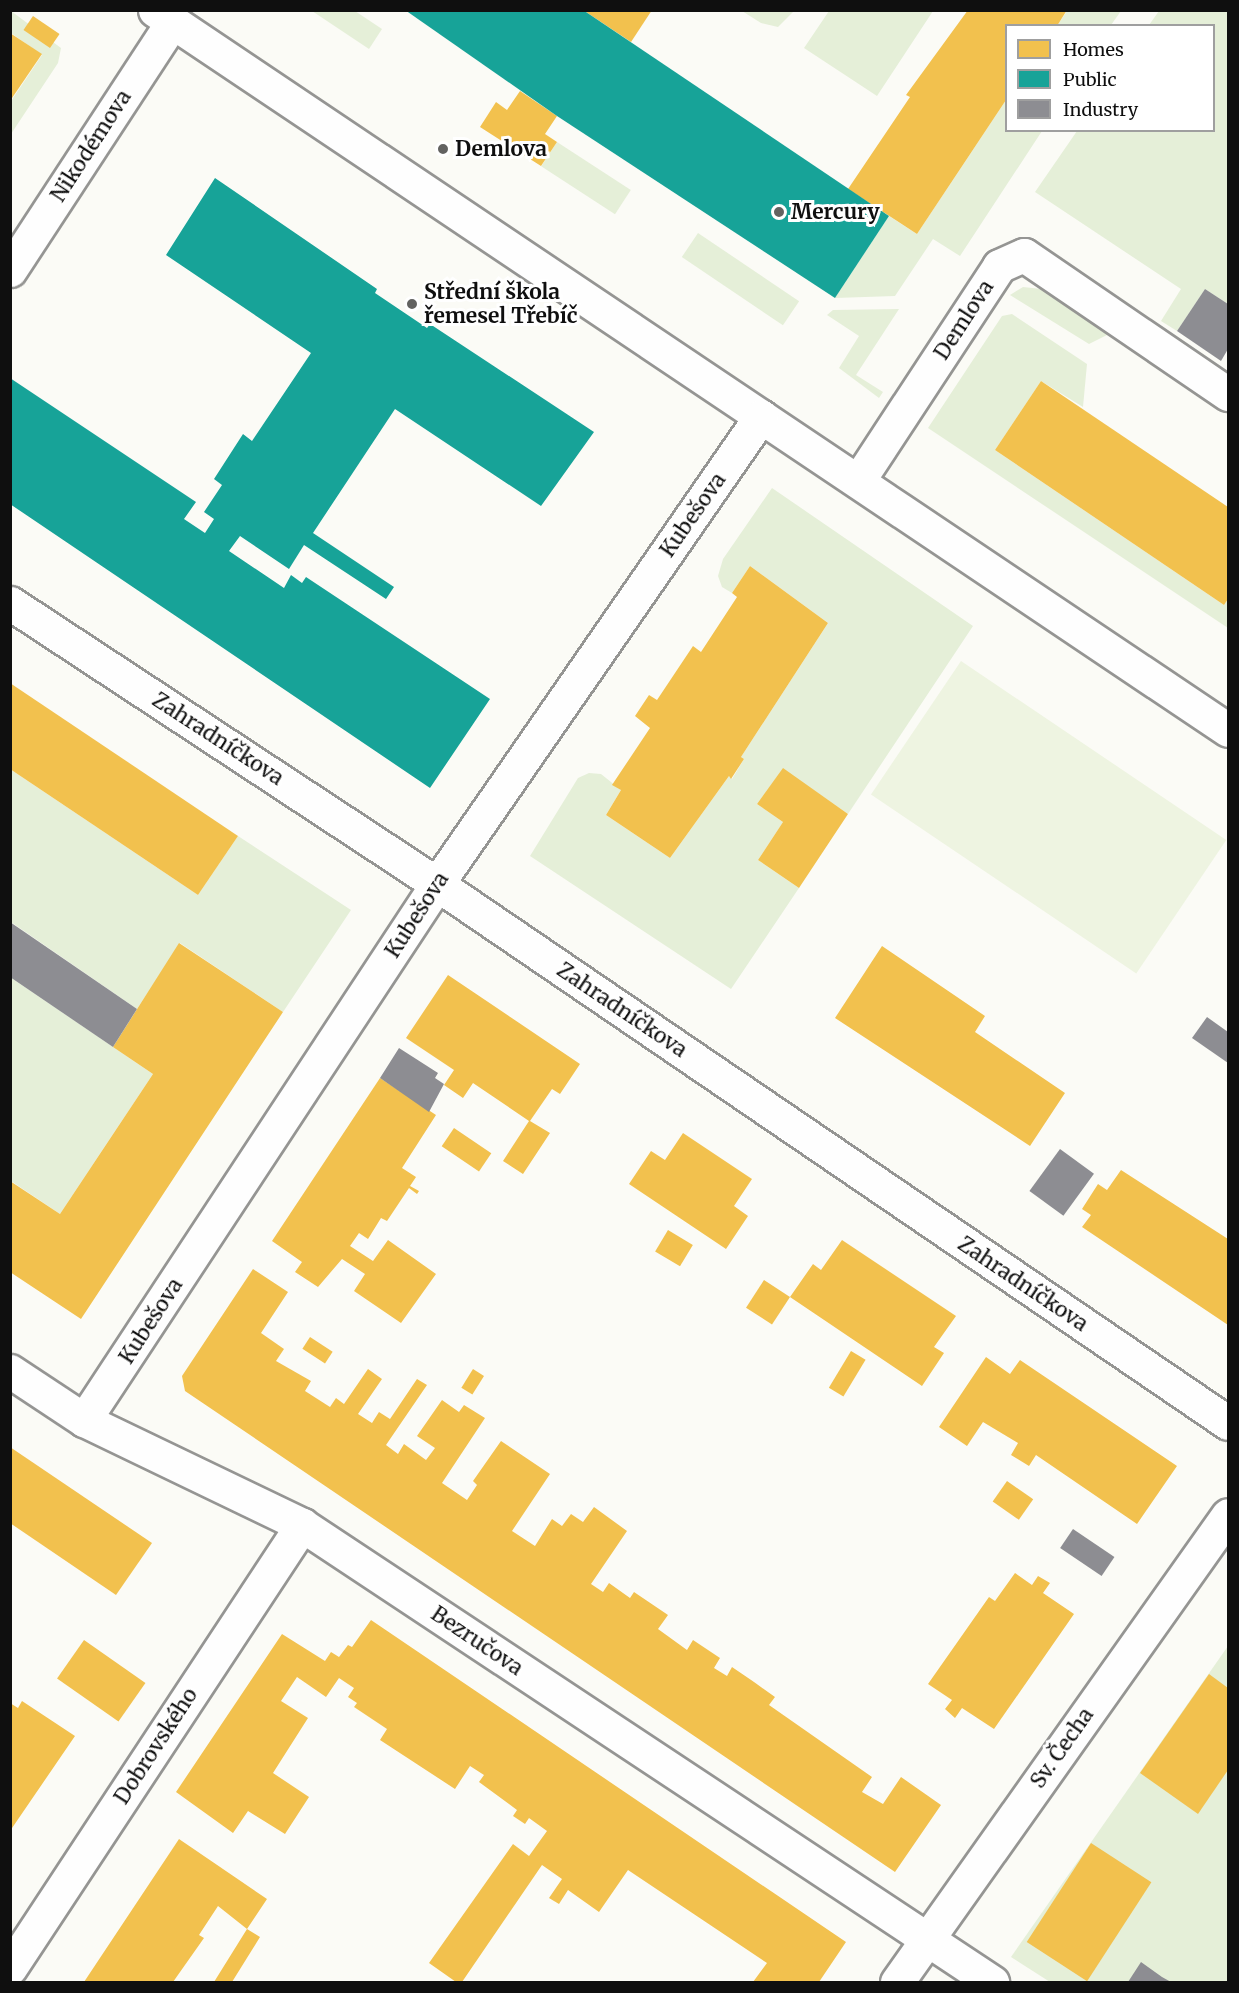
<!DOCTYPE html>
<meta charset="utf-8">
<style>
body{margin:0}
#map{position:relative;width:1239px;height:1993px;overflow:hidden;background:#fbfbf6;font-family:Merriweather,serif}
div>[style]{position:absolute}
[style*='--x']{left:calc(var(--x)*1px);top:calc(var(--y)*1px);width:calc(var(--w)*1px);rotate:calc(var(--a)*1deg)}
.green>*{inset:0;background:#e5efd8;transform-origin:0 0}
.pitch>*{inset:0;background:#eef4e1;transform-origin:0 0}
.homes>*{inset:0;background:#f2c14e;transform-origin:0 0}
.public>*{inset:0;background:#17a398}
.industry>*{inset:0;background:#8d8d92;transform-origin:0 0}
.roads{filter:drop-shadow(2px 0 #959593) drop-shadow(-2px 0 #959593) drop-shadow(0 2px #959593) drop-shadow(0 -2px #959593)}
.street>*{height:33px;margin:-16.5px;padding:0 16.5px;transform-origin:16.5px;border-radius:16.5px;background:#fefefe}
.dots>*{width:16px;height:16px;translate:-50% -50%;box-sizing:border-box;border:3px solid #fff;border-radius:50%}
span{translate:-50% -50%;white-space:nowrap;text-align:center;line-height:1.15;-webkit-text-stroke:6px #fff;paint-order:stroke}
.street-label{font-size:21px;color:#0f0f0f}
.poi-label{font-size:21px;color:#0f0f0f;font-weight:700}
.left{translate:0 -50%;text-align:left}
.frame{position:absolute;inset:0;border:12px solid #0f0f0f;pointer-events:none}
.legend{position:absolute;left:1005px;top:24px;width:210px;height:108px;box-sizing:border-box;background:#fff;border:2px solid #9f9f9f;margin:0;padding:8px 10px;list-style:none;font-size:18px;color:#0f0f0f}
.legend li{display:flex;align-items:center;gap:12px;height:30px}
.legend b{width:30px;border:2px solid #9f9f9f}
</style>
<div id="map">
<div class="green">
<i style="clip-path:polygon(11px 11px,61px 48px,58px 63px,11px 134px,11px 101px,42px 55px,11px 33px)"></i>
<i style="clip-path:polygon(312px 11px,355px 11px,382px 29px,369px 49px)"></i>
<i style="clip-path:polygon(742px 11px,794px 11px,778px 27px,761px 23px)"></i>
<i style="clip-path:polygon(829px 11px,829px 10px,933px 11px,877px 96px,804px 48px)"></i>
<i style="clip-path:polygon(1067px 11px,1121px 11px,1111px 25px,1057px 26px)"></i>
<i style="clip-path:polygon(1159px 11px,1228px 11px,1228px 304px,1205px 289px,1177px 331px,1161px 321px,1181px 289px,1035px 192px,1077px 131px,1214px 130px,1214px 26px,1149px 25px)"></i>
<i style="clip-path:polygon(1006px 100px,1006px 130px,1042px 131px,960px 256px,933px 239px,895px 296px,835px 298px,889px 216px,917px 234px)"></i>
<i style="left:557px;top:142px;width:88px;height:29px;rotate:33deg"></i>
<i style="left:698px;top:233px;width:122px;height:29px;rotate:34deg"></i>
<i style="clip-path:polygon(1023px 287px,1051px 290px,1115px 331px,1089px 344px,1010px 295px)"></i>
<i style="clip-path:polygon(899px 309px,856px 375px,883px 392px,879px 398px,839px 368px,859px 336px,827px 315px,833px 310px)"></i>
<i style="clip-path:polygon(1012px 314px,1087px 364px,1083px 407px,1041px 381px,995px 450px,1224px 605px,1228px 599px,1228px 628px,928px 428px,1002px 316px)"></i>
<i style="clip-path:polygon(772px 488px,973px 626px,848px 814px,783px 769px,757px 804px,783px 822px,758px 860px,799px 888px,731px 989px,530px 856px,578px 778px,589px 773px,601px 774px,621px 790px,606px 815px,670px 858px,729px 776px,732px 779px,744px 759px,741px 757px,828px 623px,750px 566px,732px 593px,722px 587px,718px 576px,723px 559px)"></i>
<i style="clip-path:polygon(10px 769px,198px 895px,238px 836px,351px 910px,283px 1012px,180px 943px,137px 1009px,11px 922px)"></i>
<i style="clip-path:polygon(10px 977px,153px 1074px,60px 1214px,11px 1181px)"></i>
<i style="clip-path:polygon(1228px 1646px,1228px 1982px,1050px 1982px,1011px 1957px)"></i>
</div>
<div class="pitch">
<i style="left:961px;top:661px;width:320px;height:161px;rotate:34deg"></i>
</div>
<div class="homes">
<i style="clip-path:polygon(583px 10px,652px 10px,631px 42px)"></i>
<i style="clip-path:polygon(968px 10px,1067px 10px,1057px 26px,1006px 26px,1006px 100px,917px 234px,848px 189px,910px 97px,906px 95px)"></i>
<i style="left:33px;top:16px;width:32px;height:17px;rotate:34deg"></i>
<i style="clip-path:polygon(10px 33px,42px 54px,10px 101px)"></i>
<i style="clip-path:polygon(520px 91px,557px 116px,545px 134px,557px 142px,541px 166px,480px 127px,496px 102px,507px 110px)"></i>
<i style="clip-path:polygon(1041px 381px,1228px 507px,1228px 599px,1224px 605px,995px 450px)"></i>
<i style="clip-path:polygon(750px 566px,828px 623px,741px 757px,744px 759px,731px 779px,729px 776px,670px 858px,606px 815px,621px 790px,612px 785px,650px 728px,635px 716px,649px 695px,657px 700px,693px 646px,701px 652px,737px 597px,732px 593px)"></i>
<i style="clip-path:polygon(10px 683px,238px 836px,198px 895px,10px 769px)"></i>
<i style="clip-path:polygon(783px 768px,848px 814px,799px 888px,758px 860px,783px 822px,757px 804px)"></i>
<i style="clip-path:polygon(179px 943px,283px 1012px,81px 1319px,10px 1272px,10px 1181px,60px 1214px,153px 1074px,113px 1047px)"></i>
<i style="clip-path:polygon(882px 946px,985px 1016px,975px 1032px,1065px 1093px,1030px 1146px,835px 1018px)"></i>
<i style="clip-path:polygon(448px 975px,580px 1064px,560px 1094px,552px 1089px,530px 1121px,550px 1133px,523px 1174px,503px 1161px,529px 1121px,473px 1083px,463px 1098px,444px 1085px,454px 1070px,406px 1038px)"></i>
<i style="clip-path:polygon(380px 1078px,436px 1115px,402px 1168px,416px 1177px,410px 1186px,419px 1191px,417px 1194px,409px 1188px,387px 1221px,381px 1218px,368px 1239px,359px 1233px,350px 1246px,373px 1261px,388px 1240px,436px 1274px,401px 1323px,354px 1291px,365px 1274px,342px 1259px,318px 1287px,295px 1272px,302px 1262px,272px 1241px)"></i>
<i style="left:454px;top:1128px;width:45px;height:22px;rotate:34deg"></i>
<i style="clip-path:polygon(683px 1133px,752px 1179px,734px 1206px,748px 1216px,726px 1249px,629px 1184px,651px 1151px,665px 1160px)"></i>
<i style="clip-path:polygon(1121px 1170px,1228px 1239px,1228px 1325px,1082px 1227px,1091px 1215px,1082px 1209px,1098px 1184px,1107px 1190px)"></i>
<i style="left:668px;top:1230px;width:29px;height:25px;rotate:31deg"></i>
<i style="clip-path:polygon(842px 1240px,956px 1316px,934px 1347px,944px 1353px,922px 1386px,790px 1297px,813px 1264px,821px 1270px)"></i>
<i style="clip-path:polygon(253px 1269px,288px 1292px,261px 1333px,284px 1349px,276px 1361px,311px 1381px,305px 1391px,330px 1407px,336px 1398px,344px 1404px,368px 1369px,382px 1379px,358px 1414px,372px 1423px,379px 1412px,390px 1419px,417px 1379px,427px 1385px,386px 1445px,398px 1454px,404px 1444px,426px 1460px,435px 1448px,417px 1436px,442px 1400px,459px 1412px,464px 1405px,485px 1418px,442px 1483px,467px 1500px,477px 1485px,473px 1481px,501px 1441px,550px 1474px,512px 1531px,535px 1546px,552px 1519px,562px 1526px,571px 1514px,583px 1522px,594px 1507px,627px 1531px,591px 1584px,603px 1592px,609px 1583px,630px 1598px,634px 1592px,668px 1615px,658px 1629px,687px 1650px,693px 1640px,720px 1658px,714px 1668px,727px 1676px,732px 1667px,754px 1682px,775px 1697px,769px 1705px,872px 1777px,862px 1792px,883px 1804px,901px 1777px,941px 1805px,895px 1872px,185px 1391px,182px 1376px)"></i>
<i style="left:764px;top:1280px;width:31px;height:33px;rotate:33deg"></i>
<i style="left:310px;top:1337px;width:27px;height:14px;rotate:33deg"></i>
<i style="left:851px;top:1351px;width:17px;height:43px;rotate:31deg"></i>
<i style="clip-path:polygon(986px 1357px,1010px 1374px,1020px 1360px,1177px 1466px,1137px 1524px,1036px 1455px,1029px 1466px,1011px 1455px,1018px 1443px,983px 1422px,967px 1446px,939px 1427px)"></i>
<i style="left:473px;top:1369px;width:13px;height:22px;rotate:32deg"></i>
<i style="clip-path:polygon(10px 1447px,152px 1543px,116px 1595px,10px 1523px)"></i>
<i style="left:1007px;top:1481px;width:32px;height:25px;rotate:35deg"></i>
<i style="clip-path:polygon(1015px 1573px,1032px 1585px,1038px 1576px,1050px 1583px,1043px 1593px,1074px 1614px,994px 1729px,962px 1708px,955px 1718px,945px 1709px,952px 1700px,928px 1684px,989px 1597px,995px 1601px)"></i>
<i style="clip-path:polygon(371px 1620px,846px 1942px,819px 1982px,753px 1982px,767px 1963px,628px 1870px,599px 1912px,568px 1890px,559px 1904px,549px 1898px,562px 1879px,542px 1865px,462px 1982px,456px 1982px,429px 1963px,513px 1844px,529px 1856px,547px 1831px,529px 1818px,525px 1824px,513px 1816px,517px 1810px,479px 1782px,484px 1775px,470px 1766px,455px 1789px,380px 1740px,387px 1729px,354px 1707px,357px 1703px,348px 1697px,354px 1688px,339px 1678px,326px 1697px,297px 1677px,281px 1701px,308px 1718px,273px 1773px,309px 1797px,285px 1834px,248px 1811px,233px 1833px,176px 1792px,282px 1634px,325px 1661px,331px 1652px,339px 1657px,348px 1645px,352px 1647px)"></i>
<i style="left:84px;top:1640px;width:75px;height:47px;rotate:35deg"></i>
<i style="clip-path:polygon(1209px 1674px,1228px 1688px,1228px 1770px,1198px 1814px,1140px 1773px)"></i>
<i style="clip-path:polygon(22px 1701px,75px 1736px,10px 1831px,10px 1703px,18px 1708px)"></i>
<i style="clip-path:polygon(179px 1839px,267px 1899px,247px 1929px,260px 1937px,232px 1982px,214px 1982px,247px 1929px,218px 1906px,199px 1935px,204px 1938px,173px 1982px,84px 1982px)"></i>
<i style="left:1091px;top:1843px;width:72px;height:118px;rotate:33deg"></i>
</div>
<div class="public">
<i style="clip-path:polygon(405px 10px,583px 10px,889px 216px,835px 298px,557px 116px)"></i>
<i style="clip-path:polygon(215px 178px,377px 289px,375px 293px,427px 328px,430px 324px,594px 432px,541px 506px,395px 409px,313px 533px,394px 587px,386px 599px,304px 545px,289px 569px,240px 536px,229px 551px,284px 588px,291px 575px,302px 583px,306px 577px,490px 699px,430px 788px,10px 504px,10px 378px,196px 502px,184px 519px,205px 533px,214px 519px,204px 512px,222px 485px,214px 479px,243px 434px,252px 441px,311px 353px,166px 255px)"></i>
</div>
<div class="industry">
<i style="clip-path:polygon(1205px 289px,1228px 304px,1228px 349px,1221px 361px,1177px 331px)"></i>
<i style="clip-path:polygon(10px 922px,137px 1009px,113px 1047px,10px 977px)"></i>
<i style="clip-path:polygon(1207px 1017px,1228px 1032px,1228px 1063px,1192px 1038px)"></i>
<i style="clip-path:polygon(399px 1048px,438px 1073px,435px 1078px,444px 1084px,429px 1112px,380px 1078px)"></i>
<i style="left:1060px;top:1149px;width:42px;height:52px;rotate:36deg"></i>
<i style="left:1073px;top:1529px;width:50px;height:23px;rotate:34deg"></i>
<i style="clip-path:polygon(1141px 1962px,1162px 1977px,1171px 1982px,1128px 1982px)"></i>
</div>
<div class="roads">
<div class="street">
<i style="--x:155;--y:10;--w:1292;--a:33.86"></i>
<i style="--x:10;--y:270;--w:296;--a:-56.8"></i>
<i style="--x:858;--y:481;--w:257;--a:-56.7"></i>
<i style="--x:999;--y:266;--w:27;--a:-24"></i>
<i style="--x:1024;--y:255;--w:247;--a:34.3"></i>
<i style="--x:10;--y:603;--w:511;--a:33.35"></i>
<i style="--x:437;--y:884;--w:957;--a:34.27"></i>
<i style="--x:10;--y:1371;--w:89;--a:33.5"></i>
<i style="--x:84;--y:1420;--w:242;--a:25.7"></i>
<i style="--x:302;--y:1525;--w:828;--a:33.52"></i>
<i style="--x:84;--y:1420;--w:642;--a:-56.63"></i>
<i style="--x:437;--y:884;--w:569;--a:-55.3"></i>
<i style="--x:10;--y:1968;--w:531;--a:-56.61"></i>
<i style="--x:897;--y:1982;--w:572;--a:-54.67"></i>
</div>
</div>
<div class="dots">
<i style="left:443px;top:149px;background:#626260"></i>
<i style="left:779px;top:212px;background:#626260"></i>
<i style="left:412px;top:304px;background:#626260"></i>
</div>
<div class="street-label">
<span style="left:91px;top:146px;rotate:-57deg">Nikodémova</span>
<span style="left:964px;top:320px;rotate:-57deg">Demlova</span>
<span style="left:693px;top:515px;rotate:-55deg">Kubešova</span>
<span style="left:218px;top:739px;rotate:33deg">Zahradníčkova</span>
<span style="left:417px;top:915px;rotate:-57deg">Kubešova</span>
<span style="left:622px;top:1010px;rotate:34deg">Zahradníčkova</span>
<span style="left:1023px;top:1284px;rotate:34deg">Zahradníčkova</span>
<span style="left:151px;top:1321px;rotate:-57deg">Kubešova</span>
<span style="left:477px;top:1641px;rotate:34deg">Bezručova</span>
<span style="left:156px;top:1746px;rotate:-57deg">Dobrovského</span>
<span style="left:1062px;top:1748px;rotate:-55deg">Sv. Čecha</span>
</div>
<div class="poi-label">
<span class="left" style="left:455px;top:149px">Demlova</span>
<span class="left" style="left:791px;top:212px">Mercury</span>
<span class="left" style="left:424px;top:304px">Střední škola<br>řemesel Třebíč</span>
</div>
<div class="frame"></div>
<ul class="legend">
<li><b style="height:16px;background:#f2c14e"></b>Homes</li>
<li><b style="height:16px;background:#17a398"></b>Public</li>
<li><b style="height:16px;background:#8d8d92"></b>Industry</li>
</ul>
</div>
